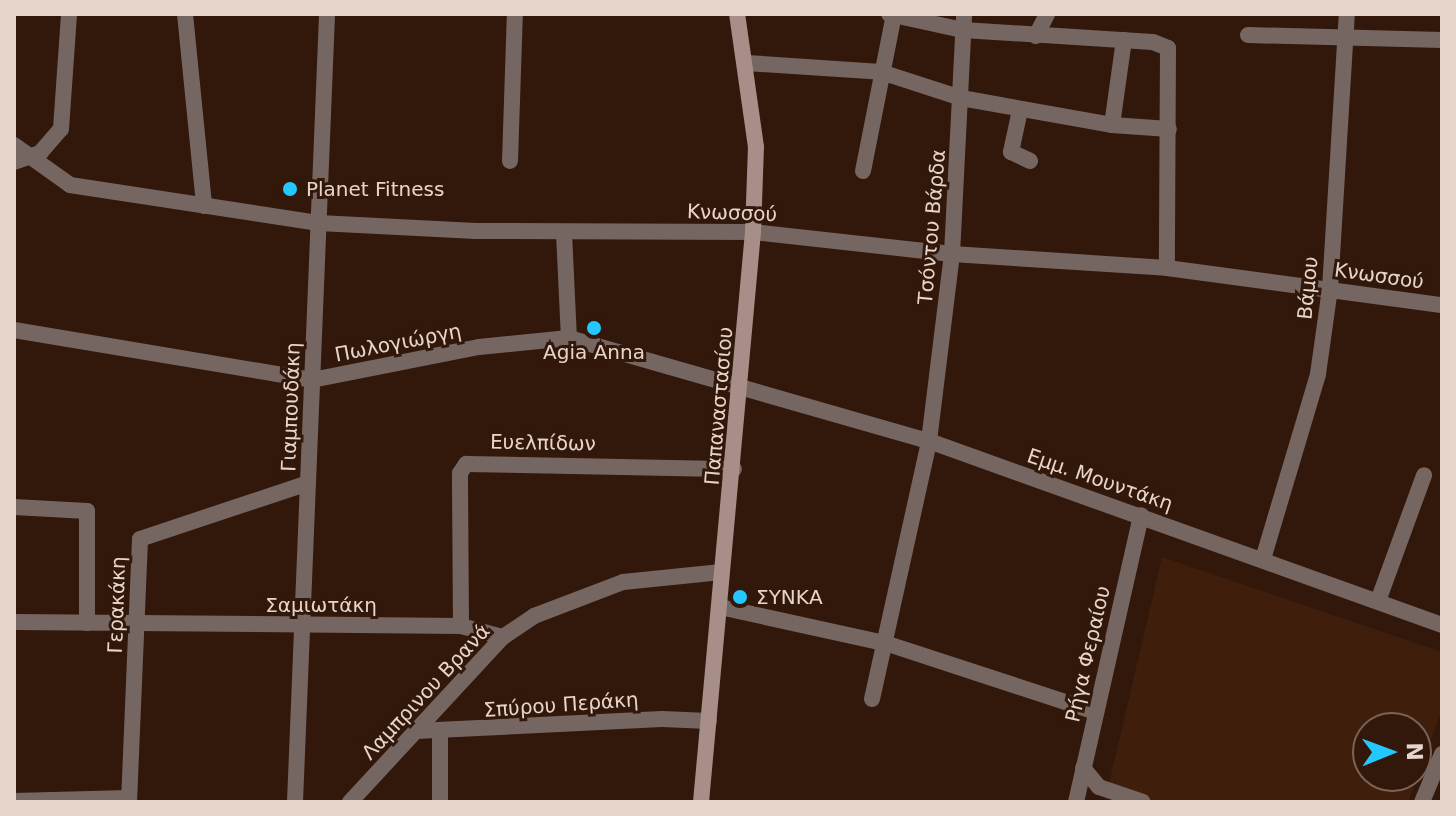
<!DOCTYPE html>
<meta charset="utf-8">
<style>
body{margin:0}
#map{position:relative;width:1456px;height:816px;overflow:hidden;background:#32180a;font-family:"DejaVu Sans",sans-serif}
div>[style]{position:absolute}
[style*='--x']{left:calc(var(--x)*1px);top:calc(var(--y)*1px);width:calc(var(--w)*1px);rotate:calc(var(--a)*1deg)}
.built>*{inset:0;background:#3f1e0c}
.street>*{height:16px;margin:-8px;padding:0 8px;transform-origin:8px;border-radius:8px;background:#766662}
.secondary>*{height:16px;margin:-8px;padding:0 8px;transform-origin:8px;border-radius:8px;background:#a88e88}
.dots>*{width:22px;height:22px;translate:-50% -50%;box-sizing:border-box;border:4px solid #32180a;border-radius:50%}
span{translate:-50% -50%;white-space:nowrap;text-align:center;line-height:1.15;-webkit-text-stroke:6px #32180a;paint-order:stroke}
.poi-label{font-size:20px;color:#e7d4cb}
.left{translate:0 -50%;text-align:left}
.street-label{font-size:20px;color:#e7d4cb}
.frame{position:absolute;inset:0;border:16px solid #e7d4cb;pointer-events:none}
.north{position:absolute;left:1352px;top:712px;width:80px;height:80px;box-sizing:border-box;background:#32180a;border:2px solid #7a6357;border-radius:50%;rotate:89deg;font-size:22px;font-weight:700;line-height:32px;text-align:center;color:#e7d4cb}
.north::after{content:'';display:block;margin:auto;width:28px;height:36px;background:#23c9fe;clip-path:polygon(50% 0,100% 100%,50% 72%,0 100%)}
</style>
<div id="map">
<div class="built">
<i style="clip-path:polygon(evenodd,1162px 557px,1442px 652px,1442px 710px,1408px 802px,1151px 802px,1108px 788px,1162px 557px,1368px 728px,1416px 728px,1416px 776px,1368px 776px,1368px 728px)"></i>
</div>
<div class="street">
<i style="--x:185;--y:14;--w:193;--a:84.3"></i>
<i style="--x:889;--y:14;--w:76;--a:12.2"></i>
<i style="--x:963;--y:30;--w:190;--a:3.6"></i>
<i style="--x:1153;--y:42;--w:16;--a:22"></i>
<i style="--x:1168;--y:48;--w:220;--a:90.3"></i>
<i style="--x:1248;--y:35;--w:194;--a:1.5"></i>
<i style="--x:1036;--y:36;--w:25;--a:-63"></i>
<i style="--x:747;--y:63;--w:134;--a:3.8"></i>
<i style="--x:881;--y:72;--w:84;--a:18"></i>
<i style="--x:961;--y:98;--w:153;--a:10.1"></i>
<i style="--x:1112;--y:125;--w:57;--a:4"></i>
<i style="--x:1020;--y:110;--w:43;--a:102.1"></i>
<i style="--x:1011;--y:152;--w:21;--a:25"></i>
<i style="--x:1112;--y:125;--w:86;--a:-82"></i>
<i style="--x:14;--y:145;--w:69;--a:35.5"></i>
<i style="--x:70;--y:185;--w:252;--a:8.7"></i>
<i style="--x:319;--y:223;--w:157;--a:2.9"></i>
<i style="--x:476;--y:231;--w:277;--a:0.2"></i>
<i style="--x:753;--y:232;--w:200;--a:6.3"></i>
<i style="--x:952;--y:254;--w:215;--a:3.7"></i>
<i style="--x:1167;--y:268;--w:277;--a:7.7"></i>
<i style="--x:510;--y:161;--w:147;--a:-88.1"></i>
<i style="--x:14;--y:162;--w:28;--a:-19"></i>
<i style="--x:40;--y:153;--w:32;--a:-49"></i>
<i style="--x:61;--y:129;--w:115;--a:-86"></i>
<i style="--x:863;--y:171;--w:160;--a:-78.8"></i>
<i style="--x:564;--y:233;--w:105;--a:87.3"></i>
<i style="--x:14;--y:330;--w:302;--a:9.5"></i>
<i style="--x:312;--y:380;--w:170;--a:-11.2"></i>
<i style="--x:479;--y:347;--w:90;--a:-5.7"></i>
<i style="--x:569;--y:338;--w:374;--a:16"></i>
<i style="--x:929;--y:441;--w:545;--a:19.73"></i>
<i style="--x:14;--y:507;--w:73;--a:3.1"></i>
<i style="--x:87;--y:511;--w:112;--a:90"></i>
<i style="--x:1263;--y:559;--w:193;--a:-73.4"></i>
<i style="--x:1318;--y:374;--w:86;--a:-82"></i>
<i style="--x:1330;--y:289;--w:276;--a:-86.5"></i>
<i style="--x:1378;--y:601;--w:134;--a:-69.9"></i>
<i style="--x:720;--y:607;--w:172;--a:12.4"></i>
<i style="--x:888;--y:644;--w:219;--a:18.1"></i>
<i style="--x:14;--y:622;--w:447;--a:0.5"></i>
<i style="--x:461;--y:626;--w:43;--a:14.7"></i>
<i style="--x:461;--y:626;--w:153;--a:-90.4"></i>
<i style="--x:460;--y:473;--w:11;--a:-56"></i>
<i style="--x:466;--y:464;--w:268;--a:1.1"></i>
<i style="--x:872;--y:699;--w:264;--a:-77.5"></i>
<i style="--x:929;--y:441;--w:188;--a:-83"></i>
<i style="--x:952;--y:254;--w:240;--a:-87.1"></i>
<i style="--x:416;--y:731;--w:246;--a:-2.8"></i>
<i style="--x:662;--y:719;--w:47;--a:2.4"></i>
<i style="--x:1083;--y:768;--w:25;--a:50"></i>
<i style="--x:1099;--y:787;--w:46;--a:18.8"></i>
<i style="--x:14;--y:801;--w:115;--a:-1.5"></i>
<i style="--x:129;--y:802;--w:263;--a:-87.6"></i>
<i style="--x:140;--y:539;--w:177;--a:-18.4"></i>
<i style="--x:295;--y:802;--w:789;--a:-87.67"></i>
<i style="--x:350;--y:802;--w:225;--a:-47.2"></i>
<i style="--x:503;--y:637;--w:37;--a:-34"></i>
<i style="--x:534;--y:616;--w:95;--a:-20.9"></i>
<i style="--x:623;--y:582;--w:99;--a:-5.8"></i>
<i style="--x:440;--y:802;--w:69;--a:-90"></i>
<i style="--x:1076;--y:802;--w:294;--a:-77.2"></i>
<i style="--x:1422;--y:802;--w:52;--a:-67.4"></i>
</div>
<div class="secondary">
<i style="--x:701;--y:802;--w:572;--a:-84.79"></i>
<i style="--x:753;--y:232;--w:85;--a:-88"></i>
<i style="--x:756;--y:147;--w:134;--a:-98.1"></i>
</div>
<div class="dots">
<i style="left:290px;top:189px;background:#23c9fe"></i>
<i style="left:594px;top:328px;background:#23c9fe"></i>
<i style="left:740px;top:597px;background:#23c9fe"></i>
</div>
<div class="poi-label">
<span class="left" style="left:306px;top:189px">Planet Fitness</span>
<span style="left:594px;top:352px">Agia Anna</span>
<span class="left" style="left:756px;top:597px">ΣΥΝΚΑ</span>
</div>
<div class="street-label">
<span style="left:732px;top:213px;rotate:2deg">Κνωσσού</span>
<span style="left:932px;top:227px;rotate:-85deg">Τσόντου Βάρδα</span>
<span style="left:1379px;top:276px;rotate:8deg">Κνωσσού</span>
<span style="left:1308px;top:288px;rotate:-84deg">Βάμου</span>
<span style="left:398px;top:343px;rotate:-11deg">Πωλογιώργη</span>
<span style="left:719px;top:406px;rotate:-85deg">Παπαναστασίου</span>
<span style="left:291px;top:407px;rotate:-88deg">Γιαμπουδάκη</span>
<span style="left:543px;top:443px;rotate:1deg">Ευελπίδων</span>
<span style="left:1100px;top:480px;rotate:19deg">Εμμ. Μουντάκη</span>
<span style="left:117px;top:605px;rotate:-88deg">Γερακάκη</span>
<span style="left:321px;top:605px">Σαμιωτάκη</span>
<span style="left:1088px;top:654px;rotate:-77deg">Ρήγα Φεραίου</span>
<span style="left:426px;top:692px;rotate:-47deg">Λαμπρινου Βρανά</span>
<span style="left:561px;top:705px;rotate:-4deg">Σπύρου Περάκη</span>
</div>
<div class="frame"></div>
<div class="north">N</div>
</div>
